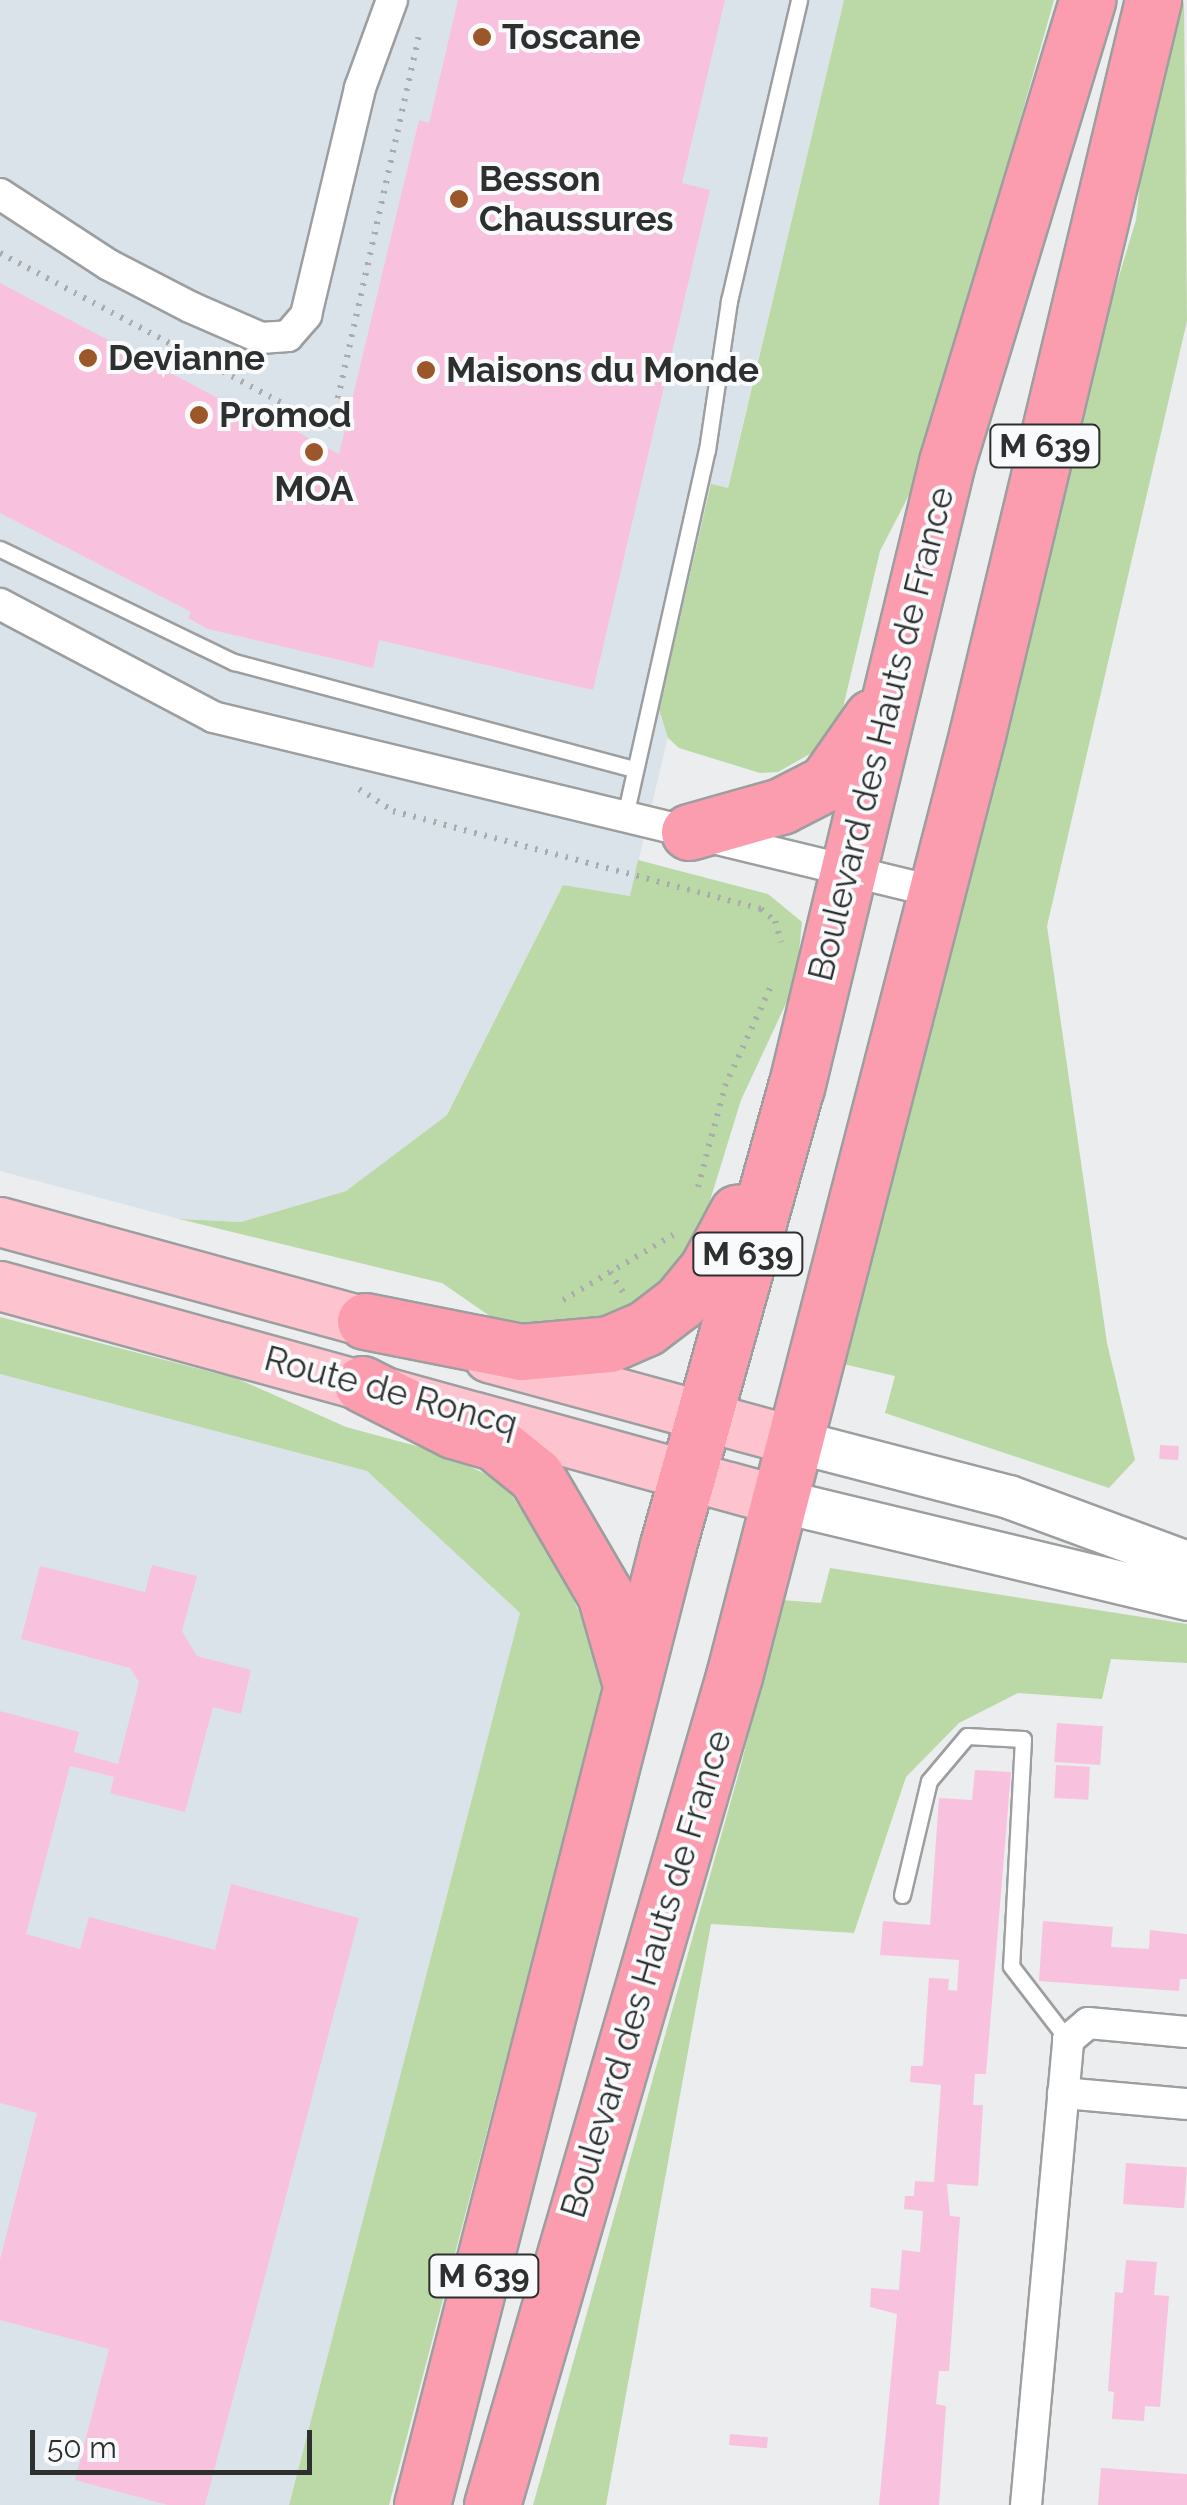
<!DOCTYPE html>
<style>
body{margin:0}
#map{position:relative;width:1187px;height:2505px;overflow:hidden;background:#ebedef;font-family:Raleway,sans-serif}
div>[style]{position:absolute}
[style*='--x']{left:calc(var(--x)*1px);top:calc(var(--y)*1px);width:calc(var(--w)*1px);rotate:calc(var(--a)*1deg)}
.built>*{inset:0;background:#dbe3ea}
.green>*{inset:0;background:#bbd9a6}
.building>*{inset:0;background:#f8c2de;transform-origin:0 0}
.path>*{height:6px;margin-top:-3px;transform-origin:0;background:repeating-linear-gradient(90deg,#a9abac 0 2.5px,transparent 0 10.5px)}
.roads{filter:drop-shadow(2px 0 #9c9e9f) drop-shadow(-2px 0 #9c9e9f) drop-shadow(0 2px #9c9e9f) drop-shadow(0 -2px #9c9e9f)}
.lane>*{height:15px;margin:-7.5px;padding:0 7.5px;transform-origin:7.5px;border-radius:7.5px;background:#fff}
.street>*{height:30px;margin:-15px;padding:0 15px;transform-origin:15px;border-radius:15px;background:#fff}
.secondary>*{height:42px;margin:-21px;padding:0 21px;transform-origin:21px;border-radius:21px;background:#fff}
.primary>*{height:48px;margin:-24px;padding:0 24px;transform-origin:24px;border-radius:24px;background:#fdc4cf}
.highway>*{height:55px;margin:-27.5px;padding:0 27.5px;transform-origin:27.5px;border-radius:27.5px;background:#fb9daf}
.dots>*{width:28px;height:28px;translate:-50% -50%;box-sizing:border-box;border:5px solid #f9fafc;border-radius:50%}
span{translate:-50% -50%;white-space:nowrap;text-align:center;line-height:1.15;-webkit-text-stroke:8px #f9fafc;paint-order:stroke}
.shield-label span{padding:2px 8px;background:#f9fafc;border:2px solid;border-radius:8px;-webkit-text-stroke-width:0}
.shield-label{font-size:32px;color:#2e2f2f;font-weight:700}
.poi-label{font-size:35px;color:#2e2f2f;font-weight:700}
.left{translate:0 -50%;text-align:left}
.street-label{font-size:35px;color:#2e2f2f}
.scale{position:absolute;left:30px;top:2430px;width:282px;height:45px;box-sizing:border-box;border:5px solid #2e2f2f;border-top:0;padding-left:12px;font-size:30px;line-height:35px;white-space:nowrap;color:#2e2f2f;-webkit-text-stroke:8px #f9fafc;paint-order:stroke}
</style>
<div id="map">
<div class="built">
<i style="clip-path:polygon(0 0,844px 0,630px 896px,563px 885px,447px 1115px,346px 1191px,241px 1222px,179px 1219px,0 1171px)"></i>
<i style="clip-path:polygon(0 1374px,367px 1471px,520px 1613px,289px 2505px,0 2505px)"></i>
</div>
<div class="green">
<i style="clip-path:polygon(844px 0,1054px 0,920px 474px,880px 551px,842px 712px,817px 750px,778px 772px,760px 773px,679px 748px,668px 738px,659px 709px,711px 484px,728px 488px)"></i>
<i style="clip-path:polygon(1184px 0,1187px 321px,1047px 926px,1107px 1343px,1135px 1460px,1109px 1488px,885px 1413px,895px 1376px,839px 1363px,1093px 362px,1136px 220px,1142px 165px)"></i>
<i style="clip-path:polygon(638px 860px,768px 894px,802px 922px,796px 982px,741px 1100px,701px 1230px,677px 1276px,647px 1301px,566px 1333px,513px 1332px,442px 1283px,179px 1219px,241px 1222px,346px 1191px,447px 1115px,563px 885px,630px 896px)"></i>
<i style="clip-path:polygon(0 1317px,238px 1379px,346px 1427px,442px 1453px,504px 1483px,562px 1574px,607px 1674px,389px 2505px,289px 2505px,520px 1613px,367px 1471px,0 1374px)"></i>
<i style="clip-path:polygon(830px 1568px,1187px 1624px,1187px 1663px,1111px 1659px,1102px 1699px,1018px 1693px,959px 1723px,906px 1777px,854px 1933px,711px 1924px,606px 2505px,533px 2505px,741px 1765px,782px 1600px,821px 1603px)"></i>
</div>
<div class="building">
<i style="clip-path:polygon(458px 0,725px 0,682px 183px,710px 190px,593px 690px,379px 640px,373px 668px,208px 629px,188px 618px,191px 612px,0 513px,0 283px,273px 427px,277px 421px,339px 454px,419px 120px,429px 123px)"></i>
<i style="left:1160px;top:1445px;width:19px;height:14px;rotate:3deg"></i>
<i style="clip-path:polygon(152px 1565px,197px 1576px,182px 1631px,197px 1656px,251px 1670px,241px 1714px,213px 1707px,185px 1812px,110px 1793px,114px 1777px,70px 1766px,26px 1934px,80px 1949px,89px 1917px,215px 1950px,231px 1884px,359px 1918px,205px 2505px,168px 2505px,75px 2480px,109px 2349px,0 2320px,0 2260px,37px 2113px,0 2103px,0 1711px,79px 1732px,74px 1752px,118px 1764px,139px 1682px,130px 1668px,21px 1639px,40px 1566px,145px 1592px)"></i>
<i style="left:1057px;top:1723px;width:46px;height:39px;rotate:4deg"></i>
<i style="left:1056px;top:1765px;width:34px;height:33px;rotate:3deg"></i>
<i style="clip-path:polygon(975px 1770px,1011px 1772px,986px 2074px,975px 2074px,973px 2105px,983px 2105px,978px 2186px,947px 2184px,950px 2216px,960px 2217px,949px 2371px,939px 2371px,936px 2404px,946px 2406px,939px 2505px,879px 2505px,897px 2314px,870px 2307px,871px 2288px,899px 2290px,902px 2250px,920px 2252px,923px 2211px,904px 2209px,905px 2196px,914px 2196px,915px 2181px,934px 2182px,941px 2085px,910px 2082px,911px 2066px,923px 2066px,929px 1978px,949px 1979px,948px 1990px,957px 1991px,959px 1960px,880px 1955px,883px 1921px,930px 1925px,939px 1798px,972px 1800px)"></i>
<i style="clip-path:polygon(1043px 1921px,1113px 1927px,1111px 1947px,1149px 1949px,1150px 1930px,1187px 1934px,1187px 1979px,1180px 1979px,1179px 1991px,1039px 1981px)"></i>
<i style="left:1126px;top:2163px;width:61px;height:41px;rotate:4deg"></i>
<i style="clip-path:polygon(1126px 2260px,1157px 2262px,1154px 2295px,1169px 2296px,1160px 2407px,1145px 2406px,1144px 2421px,1112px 2419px,1114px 2392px,1108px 2391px,1115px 2292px,1123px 2293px)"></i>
<i style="left:730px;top:2434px;width:38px;height:11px;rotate:5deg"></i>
<i style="clip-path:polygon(1101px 2468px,1187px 2474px,1187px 2505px,1098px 2505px)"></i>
</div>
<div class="path">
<i style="--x:0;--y:253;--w:375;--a:28"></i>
<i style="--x:331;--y:429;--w:409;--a:-77.4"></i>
<i style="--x:359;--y:789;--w:40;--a:32.9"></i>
<i style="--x:393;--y:811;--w:381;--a:14.9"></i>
<i style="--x:761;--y:909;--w:18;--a:41"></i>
<i style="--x:775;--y:921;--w:22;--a:74"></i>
<i style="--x:698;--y:1187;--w:105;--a:-75"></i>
<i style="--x:725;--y:1086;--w:108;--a:-65.3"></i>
<i style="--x:610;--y:1272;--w:24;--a:57"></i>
<i style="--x:563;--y:1300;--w:128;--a:-30.6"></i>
</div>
<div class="roads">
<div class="lane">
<i style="--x:0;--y:549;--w:260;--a:25.8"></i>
<i style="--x:234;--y:662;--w:414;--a:15"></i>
<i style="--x:625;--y:816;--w:375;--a:-77.4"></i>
<i style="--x:707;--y:450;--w:151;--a:-81.6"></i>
<i style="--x:729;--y:301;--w:309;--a:-76.9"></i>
<i style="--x:902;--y:1895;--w:117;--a:-76.7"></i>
<i style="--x:929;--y:1781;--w:59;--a:-49.8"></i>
<i style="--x:967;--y:1736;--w:56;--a:3.1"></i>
<i style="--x:1023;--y:1739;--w:227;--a:93"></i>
<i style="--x:1011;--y:1966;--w:93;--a:52.4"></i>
</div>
<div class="street">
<i style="--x:0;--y:194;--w:130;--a:33.1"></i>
<i style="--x:109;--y:265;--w:91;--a:27.4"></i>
<i style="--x:190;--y:307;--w:77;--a:23.6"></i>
<i style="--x:261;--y:338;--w:27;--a:-4"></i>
<i style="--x:288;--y:336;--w:28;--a:-49"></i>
<i style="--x:306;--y:315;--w:233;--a:-76.6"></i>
<i style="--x:360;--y:88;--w:94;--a:-70"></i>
<i style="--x:0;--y:604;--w:241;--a:27.9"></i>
<i style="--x:213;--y:717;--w:745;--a:13.59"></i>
<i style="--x:1063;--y:2093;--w:124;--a:5.1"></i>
<i style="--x:1026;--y:2505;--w:467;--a:-84.8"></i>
<i style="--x:1068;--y:2040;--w:26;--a:-40"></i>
<i style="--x:1088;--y:2023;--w:99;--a:5.2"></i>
</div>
<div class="secondary">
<i style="--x:794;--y:1441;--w:222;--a:14.6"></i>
<i style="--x:1009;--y:1497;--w:190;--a:20.3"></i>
<i style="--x:780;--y:1501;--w:419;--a:13.5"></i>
</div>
<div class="primary">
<i style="--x:0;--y:1222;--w:416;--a:15.3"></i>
<i style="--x:0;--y:1286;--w:809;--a:15.41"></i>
<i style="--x:489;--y:1358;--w:316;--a:15.2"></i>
</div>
<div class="highway">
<i style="--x:689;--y:832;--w:96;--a:-15.8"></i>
<i style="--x:781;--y:806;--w:51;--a:-27.1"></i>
<i style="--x:826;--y:783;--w:80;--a:-55.1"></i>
<i style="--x:365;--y:1321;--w:159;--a:11.2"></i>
<i style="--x:521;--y:1352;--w:88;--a:-5.2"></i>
<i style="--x:609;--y:1344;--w:40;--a:-23.4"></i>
<i style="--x:646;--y:1328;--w:43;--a:-37.4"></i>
<i style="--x:680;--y:1302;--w:43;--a:-50.7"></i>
<i style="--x:707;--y:1269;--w:64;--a:-61.8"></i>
<i style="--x:362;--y:1384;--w:102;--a:26.8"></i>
<i style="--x:453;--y:1430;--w:43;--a:16.3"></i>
<i style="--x:494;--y:1442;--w:54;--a:39"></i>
<i style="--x:536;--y:1476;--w:137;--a:59.7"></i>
<i style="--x:605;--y:1594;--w:91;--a:74"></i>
<i style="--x:422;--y:2505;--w:991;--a:-75.63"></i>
<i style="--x:668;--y:1545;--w:475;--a:-74.4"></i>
<i style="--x:796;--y:1088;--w:644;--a:-76.44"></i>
<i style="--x:947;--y:462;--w:483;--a:-73.1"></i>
<i style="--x:492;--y:2505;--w:864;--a:-73.73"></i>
<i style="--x:734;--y:1676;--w:972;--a:-75.52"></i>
<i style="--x:977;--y:735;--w:756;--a:-76.53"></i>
</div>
</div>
<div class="dots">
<i style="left:482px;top:37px;background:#9b5629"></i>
<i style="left:459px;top:199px;background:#9b5629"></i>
<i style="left:88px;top:358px;background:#9b5629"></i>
<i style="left:426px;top:370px;background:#9b5629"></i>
<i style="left:199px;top:415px;background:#9b5629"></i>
<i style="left:314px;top:452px;background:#9b5629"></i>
</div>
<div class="shield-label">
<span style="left:1045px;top:446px">M 639</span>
<span style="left:748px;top:1254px">M 639</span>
<span style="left:484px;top:2276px">M 639</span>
</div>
<div class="poi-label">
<span class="left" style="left:502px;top:37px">Toscane</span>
<span class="left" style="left:479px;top:199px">Besson<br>Chaussures</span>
<span class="left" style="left:108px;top:358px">Devianne</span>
<span class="left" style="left:446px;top:370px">Maisons du Monde</span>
<span class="left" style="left:219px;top:415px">Promod</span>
<span style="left:314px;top:489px">MOA</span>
</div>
<div class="street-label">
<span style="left:881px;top:734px;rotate:-76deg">Boulevard des Hauts de France</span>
<span style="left:391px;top:1391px;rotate:15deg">Route de Roncq</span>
<span style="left:646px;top:1974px;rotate:-73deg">Boulevard des Hauts de France</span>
</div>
<div class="scale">50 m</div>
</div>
